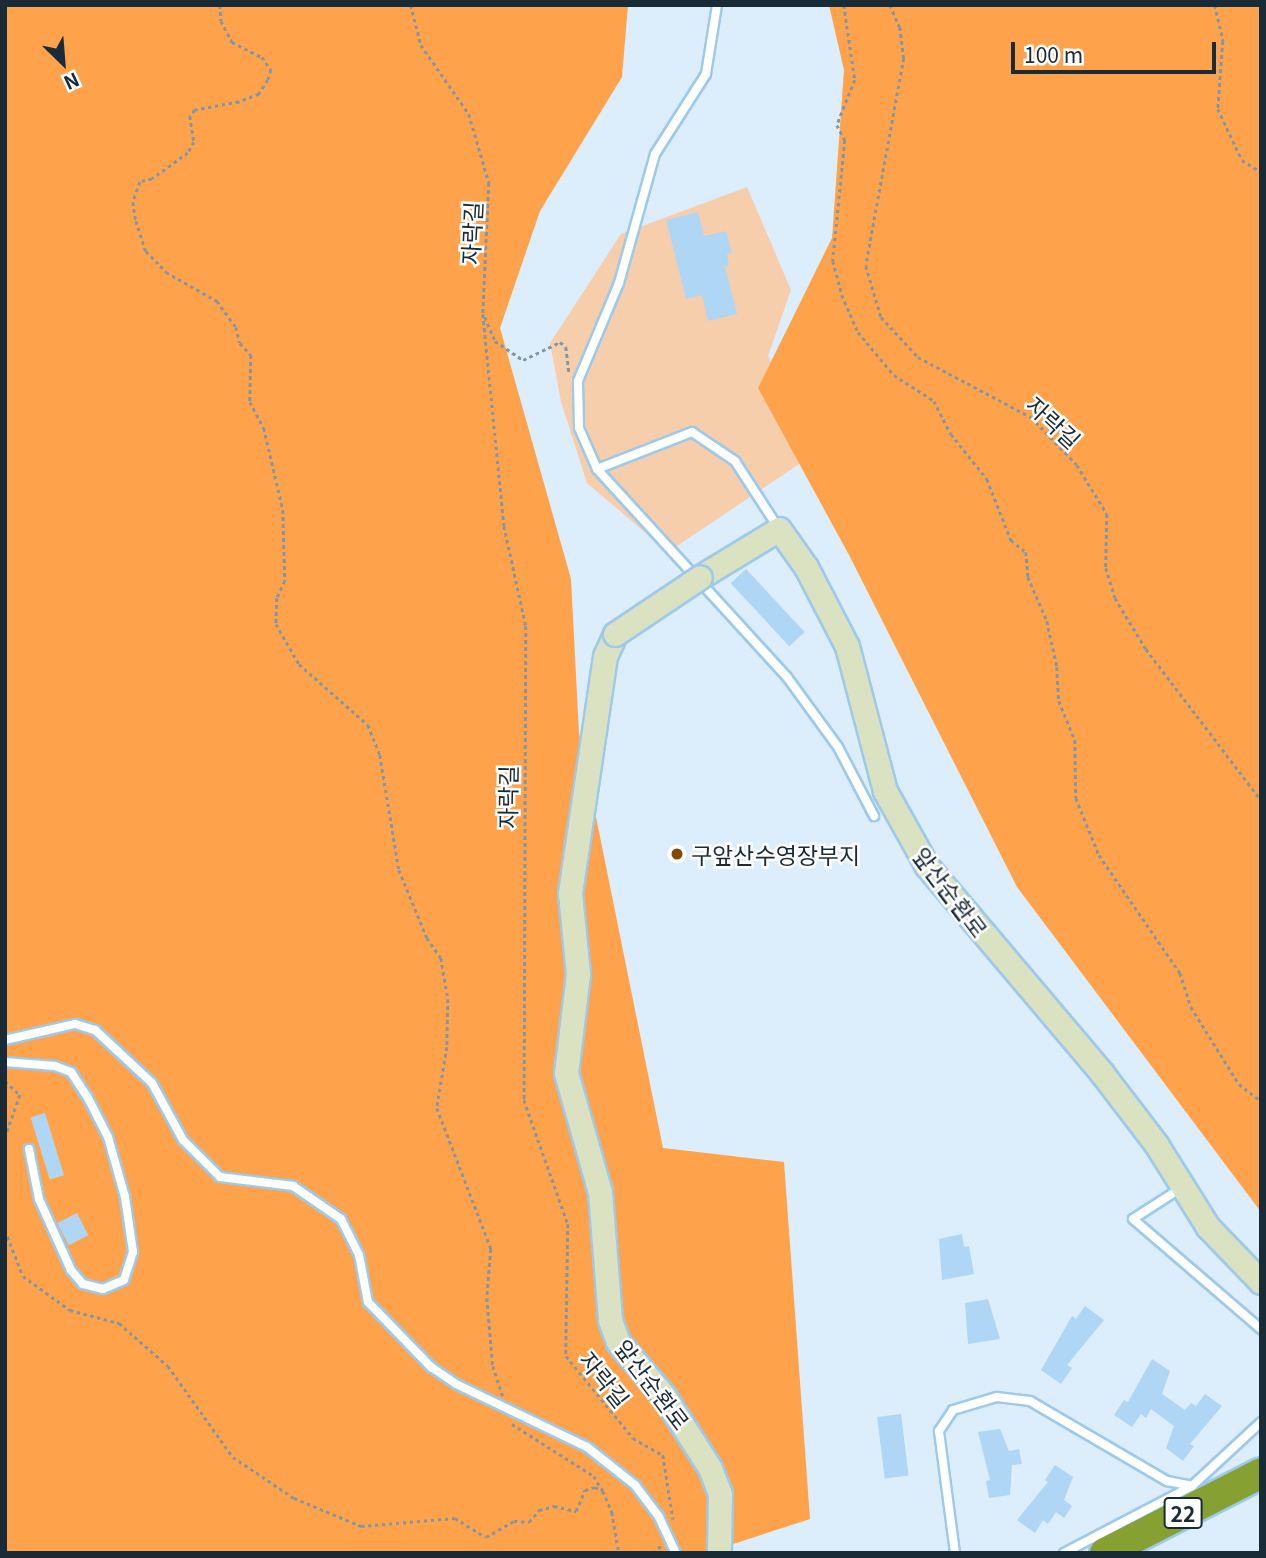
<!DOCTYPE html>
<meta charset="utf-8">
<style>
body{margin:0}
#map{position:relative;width:1266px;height:1558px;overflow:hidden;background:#dcedfb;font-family:Georgia,"Noto Sans KR",serif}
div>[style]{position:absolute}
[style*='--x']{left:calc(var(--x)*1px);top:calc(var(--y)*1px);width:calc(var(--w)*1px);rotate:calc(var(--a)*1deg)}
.green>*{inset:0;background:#f7ceac}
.forest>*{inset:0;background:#fea34c}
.building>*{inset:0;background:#afd6f4;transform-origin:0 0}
.path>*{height:2.5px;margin-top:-1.25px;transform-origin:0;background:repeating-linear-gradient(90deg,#8596a3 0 3.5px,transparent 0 7px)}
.roads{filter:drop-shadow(2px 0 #9dc9eb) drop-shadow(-2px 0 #9dc9eb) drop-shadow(0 2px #9dc9eb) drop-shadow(0 -2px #9dc9eb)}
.lane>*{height:8px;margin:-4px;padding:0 4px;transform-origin:4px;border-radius:4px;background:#fff}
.secondary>*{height:23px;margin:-11.5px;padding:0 11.5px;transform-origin:11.5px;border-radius:11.5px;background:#dbe2c2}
.highway>*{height:30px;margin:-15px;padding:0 15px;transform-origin:15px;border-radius:15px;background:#86a032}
.bridges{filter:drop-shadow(2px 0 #9dc9eb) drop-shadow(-2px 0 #9dc9eb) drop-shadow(0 2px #9dc9eb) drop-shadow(0 -2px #9dc9eb)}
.secondary-bridge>*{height:23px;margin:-11.5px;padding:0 11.5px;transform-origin:11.5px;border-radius:11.5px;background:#dbe2c2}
.dots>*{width:19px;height:19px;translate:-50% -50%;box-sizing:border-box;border:4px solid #fff;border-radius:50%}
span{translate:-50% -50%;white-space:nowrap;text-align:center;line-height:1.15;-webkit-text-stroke:5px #fff;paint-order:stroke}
.shield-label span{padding:2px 5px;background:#fff;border:2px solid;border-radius:5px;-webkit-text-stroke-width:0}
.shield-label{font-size:21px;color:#1a2b38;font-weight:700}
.street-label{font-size:23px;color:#1a2b38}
.poi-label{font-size:23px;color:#1a2b38}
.left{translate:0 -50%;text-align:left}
.frame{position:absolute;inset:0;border:7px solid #1a2b38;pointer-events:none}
.north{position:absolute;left:28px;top:28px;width:70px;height:70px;-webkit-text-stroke:5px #fff;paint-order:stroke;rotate:155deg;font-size:19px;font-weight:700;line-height:28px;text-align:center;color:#1a2b38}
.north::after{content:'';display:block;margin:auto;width:24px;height:32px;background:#1a2b38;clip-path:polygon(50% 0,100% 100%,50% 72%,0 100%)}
.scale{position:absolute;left:1011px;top:42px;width:205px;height:32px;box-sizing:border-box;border:4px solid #1a2b38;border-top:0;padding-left:9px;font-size:21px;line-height:24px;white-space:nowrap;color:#1a2b38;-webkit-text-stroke:5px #fff;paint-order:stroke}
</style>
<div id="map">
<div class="green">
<i style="clip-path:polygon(747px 187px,791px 290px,768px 356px,814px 454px,668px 552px,587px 483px,561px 402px,550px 343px,621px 234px)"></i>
</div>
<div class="forest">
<i style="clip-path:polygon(5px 5px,628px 5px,622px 77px,540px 211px,500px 328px,571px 579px,579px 733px,663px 1148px,784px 1162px,810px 1519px,727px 1546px,726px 1553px,5px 1553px)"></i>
<i style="clip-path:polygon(829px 5px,1261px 5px,1261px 1212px,1017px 887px,849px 555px,758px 388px,832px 238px,844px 70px)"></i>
</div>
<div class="building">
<i style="clip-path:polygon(698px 212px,704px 236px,726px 231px,732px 253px,727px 254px,729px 265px,725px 266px,737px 314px,708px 321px,702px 295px,686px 299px,666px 220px)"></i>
<i style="left:746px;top:569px;width:86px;height:21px;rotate:47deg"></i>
<i style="left:45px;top:1113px;width:65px;height:15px;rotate:73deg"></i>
<i style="left:77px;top:1213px;width:25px;height:22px;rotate:63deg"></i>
<i style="clip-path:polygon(962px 1234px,964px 1247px,969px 1246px,974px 1274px,942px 1280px,939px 1239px)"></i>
<i style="clip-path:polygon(988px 1299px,1000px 1339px,968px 1344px,965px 1303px)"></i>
<i style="clip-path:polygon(1085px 1306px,1104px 1320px,1067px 1365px,1072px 1368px,1061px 1384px,1041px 1370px,1072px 1316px,1076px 1319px)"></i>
<i style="clip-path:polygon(1152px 1359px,1170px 1371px,1162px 1394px,1185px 1410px,1191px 1403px,1196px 1406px,1205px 1394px,1222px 1406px,1190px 1444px,1194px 1446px,1183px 1461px,1166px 1448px,1174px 1426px,1151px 1409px,1146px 1418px,1141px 1414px,1132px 1427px,1114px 1415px,1124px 1400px,1128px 1402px)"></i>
<i style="left:901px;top:1414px;width:62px;height:24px;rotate:83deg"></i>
<i style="clip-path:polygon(1000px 1429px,1009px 1451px,1019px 1449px,1022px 1464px,1012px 1465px,1010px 1495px,989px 1498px,986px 1481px,990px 1480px,978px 1432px)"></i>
<i style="clip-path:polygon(1055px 1465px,1073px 1477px,1064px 1500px,1072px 1506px,1064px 1518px,1056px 1512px,1048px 1524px,1043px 1520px,1035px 1533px,1017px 1520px,1048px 1482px,1045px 1480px)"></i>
</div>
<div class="path">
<i style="--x:220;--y:5;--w:16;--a:86"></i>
<i style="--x:221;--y:21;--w:24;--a:62"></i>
<i style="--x:232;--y:42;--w:34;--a:27"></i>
<i style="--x:262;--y:57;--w:16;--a:55"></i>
<i style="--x:271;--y:70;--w:10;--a:107"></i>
<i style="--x:268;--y:80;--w:17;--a:123"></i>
<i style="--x:259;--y:94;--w:22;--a:158"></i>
<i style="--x:239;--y:102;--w:45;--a:169.7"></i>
<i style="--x:195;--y:110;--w:8;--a:130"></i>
<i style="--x:190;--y:116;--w:26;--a:81"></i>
<i style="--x:194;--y:142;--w:13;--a:119"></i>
<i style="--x:188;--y:153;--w:44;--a:144.2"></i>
<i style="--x:152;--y:179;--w:12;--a:166"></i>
<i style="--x:140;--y:182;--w:21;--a:109"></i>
<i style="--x:133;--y:202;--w:19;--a:81"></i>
<i style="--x:136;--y:221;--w:32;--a:72"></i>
<i style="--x:146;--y:251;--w:29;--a:46"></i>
<i style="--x:166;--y:272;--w:59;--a:29.6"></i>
<i style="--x:217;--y:301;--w:32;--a:54"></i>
<i style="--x:236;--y:327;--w:16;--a:76"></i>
<i style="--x:240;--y:343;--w:16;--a:47"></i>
<i style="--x:251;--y:355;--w:47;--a:91.2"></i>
<i style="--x:250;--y:402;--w:30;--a:62"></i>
<i style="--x:264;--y:428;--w:84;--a:77"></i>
<i style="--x:283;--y:510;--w:71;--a:88.4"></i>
<i style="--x:285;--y:581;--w:19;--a:115"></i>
<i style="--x:277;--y:598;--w:26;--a:92"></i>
<i style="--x:276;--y:624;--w:46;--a:60.1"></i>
<i style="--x:299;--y:664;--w:92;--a:41.5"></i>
<i style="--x:368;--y:725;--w:32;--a:68"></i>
<i style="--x:380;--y:755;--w:117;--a:80.6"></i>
<i style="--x:399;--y:870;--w:74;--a:67.6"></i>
<i style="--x:427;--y:938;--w:24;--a:55"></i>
<i style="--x:441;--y:958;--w:42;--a:80.3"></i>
<i style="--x:448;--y:999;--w:48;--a:91.2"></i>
<i style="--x:447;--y:1047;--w:62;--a:99.3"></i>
<i style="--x:437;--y:1108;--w:151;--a:69"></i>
<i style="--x:491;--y:1249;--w:49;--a:94.7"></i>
<i style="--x:487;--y:1298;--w:68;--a:85"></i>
<i style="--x:493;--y:1366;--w:32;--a:72"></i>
<i style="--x:411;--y:5;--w:41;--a:76"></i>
<i style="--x:421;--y:45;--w:84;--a:55.2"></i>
<i style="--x:469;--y:114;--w:72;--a:73.8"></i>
<i style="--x:489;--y:183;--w:131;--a:92.6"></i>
<i style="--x:483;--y:314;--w:213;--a:84.3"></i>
<i style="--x:504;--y:526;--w:102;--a:77.6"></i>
<i style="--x:526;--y:626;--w:474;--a:90.2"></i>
<i style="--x:524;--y:1100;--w:132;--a:70.5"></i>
<i style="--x:568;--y:1224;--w:132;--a:90.9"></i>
<i style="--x:566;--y:1356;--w:106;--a:50.7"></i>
<i style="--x:633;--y:1438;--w:34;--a:30"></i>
<i style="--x:663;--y:1455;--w:65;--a:81.1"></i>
<i style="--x:844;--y:5;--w:76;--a:81.7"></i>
<i style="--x:855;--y:80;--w:48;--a:111.8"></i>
<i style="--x:837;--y:125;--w:17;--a:62"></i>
<i style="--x:845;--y:140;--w:122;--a:95.7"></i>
<i style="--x:833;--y:261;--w:35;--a:75"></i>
<i style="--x:842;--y:295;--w:40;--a:66.6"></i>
<i style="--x:858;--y:332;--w:56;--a:50.1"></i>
<i style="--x:894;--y:375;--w:48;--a:33"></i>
<i style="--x:934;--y:401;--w:37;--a:63"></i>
<i style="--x:951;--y:434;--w:58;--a:51.3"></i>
<i style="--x:987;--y:479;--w:66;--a:68.5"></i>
<i style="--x:1011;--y:540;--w:19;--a:39"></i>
<i style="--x:1026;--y:552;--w:25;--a:85"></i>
<i style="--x:1028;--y:577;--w:48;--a:66.6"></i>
<i style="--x:1047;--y:621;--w:47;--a:77.7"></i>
<i style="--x:1057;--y:667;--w:34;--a:87"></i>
<i style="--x:1059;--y:701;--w:42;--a:67.7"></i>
<i style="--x:1075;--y:740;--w:58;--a:89"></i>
<i style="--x:1076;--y:798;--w:61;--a:68"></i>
<i style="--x:1099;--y:855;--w:143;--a:55.5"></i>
<i style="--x:1180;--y:973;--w:36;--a:72"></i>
<i style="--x:1191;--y:1007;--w:91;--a:58.1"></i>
<i style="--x:1239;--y:1084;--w:28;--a:38"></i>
<i style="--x:890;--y:5;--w:24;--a:66"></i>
<i style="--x:900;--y:27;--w:31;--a:83"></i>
<i style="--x:904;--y:58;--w:211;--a:100.4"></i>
<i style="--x:866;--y:266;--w:53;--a:73.6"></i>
<i style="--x:881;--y:317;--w:54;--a:47.2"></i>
<i style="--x:918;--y:357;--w:128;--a:28"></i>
<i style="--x:1031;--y:417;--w:66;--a:46.2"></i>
<i style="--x:1077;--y:465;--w:57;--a:58.5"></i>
<i style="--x:1107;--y:514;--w:54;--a:91.1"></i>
<i style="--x:1106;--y:568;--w:31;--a:73"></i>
<i style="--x:1115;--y:598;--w:60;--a:58.7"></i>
<i style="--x:1146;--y:649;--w:190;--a:52.7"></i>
<i style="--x:1215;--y:5;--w:37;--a:77"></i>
<i style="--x:1223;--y:41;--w:68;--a:94.2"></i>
<i style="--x:1218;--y:109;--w:56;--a:64.8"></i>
<i style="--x:1242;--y:160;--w:22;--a:32"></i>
<i style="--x:485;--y:317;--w:26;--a:67"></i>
<i style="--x:495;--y:341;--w:34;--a:34"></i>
<i style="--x:523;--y:360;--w:41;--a:-25.9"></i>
<i style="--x:560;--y:342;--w:8;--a:40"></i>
<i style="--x:566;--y:347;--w:26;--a:83"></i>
<i style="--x:5;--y:1081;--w:21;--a:43"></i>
<i style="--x:20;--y:1095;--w:46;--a:109.2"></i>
<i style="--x:5;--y:1230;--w:49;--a:68.6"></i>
<i style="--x:23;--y:1276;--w:58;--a:35.9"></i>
<i style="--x:70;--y:1310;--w:51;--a:14.9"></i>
<i style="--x:119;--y:1323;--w:65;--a:41.3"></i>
<i style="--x:168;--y:1366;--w:112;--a:54.5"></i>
<i style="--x:233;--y:1457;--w:73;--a:33.9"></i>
<i style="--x:294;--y:1498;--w:73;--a:22.7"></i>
<i style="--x:361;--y:1526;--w:94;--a:-4.9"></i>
<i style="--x:455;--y:1518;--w:36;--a:32"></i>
<i style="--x:486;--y:1537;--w:32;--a:-30"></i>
<i style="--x:514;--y:1521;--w:15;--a:4"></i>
<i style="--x:529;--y:1522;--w:16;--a:-50"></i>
<i style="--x:539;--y:1510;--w:16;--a:-15"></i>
<i style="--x:554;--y:1506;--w:23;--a:13"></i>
<i style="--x:576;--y:1511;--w:23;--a:-67"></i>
<i style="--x:585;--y:1490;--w:10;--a:-17"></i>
<i style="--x:595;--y:1487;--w:9;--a:27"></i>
<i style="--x:603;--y:1491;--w:23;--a:67"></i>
<i style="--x:612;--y:1512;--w:42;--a:80.3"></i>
<i style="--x:512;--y:1424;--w:97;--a:32.4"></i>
<i style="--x:594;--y:1476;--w:17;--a:59"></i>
<i style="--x:653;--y:1553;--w:12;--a:-42"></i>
</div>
<div class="roads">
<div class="lane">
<i style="--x:717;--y:5;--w:70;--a:99.1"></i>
<i style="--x:706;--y:74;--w:95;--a:122.5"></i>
<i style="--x:655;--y:154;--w:134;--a:105.6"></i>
<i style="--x:619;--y:283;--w:106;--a:112.7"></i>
<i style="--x:578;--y:381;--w:47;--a:88.8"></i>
<i style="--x:579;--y:428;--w:45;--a:66.3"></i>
<i style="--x:597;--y:469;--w:102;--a:-21.3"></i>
<i style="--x:692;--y:432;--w:52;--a:34"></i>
<i style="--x:735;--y:461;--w:77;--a:57.1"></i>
<i style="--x:597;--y:469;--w:282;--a:47.6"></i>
<i style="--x:787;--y:677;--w:87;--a:53.9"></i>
<i style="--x:838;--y:747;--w:78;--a:62.4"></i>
<i style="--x:5;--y:1040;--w:72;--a:-12.9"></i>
<i style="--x:75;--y:1024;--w:21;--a:17"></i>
<i style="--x:95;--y:1030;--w:78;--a:42.9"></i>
<i style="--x:152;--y:1083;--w:65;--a:61.5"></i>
<i style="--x:183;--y:1140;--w:52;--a:45"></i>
<i style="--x:220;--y:1177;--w:74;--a:7"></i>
<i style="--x:293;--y:1186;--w:58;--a:34.5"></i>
<i style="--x:341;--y:1219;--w:40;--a:63.4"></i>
<i style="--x:359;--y:1255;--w:48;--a:79.2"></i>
<i style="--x:368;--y:1302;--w:91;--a:45.9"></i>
<i style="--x:431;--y:1367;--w:30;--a:34"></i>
<i style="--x:456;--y:1384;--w:145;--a:25.7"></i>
<i style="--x:587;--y:1447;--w:61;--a:38.4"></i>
<i style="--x:635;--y:1485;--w:40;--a:53"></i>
<i style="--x:659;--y:1517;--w:40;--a:65"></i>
<i style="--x:5;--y:1062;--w:50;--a:4.6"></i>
<i style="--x:55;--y:1066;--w:17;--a:21"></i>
<i style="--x:71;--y:1072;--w:31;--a:57"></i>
<i style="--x:88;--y:1098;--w:44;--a:62.9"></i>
<i style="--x:108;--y:1137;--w:62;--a:74.2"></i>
<i style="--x:125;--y:1197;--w:56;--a:81.7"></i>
<i style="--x:133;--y:1252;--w:29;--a:108"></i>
<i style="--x:124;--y:1280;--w:23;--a:157"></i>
<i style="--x:103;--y:1289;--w:21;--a:-166"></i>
<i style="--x:83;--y:1284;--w:18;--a:-131"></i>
<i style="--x:71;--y:1270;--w:78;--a:-114.3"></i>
<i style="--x:39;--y:1199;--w:51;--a:-101.3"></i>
<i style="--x:1181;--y:1188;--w:57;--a:147.1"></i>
<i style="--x:1133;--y:1219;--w:169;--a:40.7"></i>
<i style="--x:955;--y:1553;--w:123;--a:-97.5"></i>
<i style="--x:939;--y:1431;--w:25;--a:-56"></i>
<i style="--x:953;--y:1410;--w:46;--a:-16.5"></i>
<i style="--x:997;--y:1397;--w:33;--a:7"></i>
<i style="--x:1030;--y:1401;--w:159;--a:30.3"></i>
<i style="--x:1167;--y:1481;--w:25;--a:11"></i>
<i style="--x:1192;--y:1486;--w:94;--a:-42.8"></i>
<i style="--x:1064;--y:1553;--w:144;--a:-27.6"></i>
</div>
<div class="secondary">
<i style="--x:700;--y:577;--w:92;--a:-31.3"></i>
<i style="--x:779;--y:529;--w:47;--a:54.6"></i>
<i style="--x:806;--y:567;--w:89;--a:62.6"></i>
<i style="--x:847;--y:646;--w:150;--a:75.3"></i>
<i style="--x:885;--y:791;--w:86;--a:60.8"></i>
<i style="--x:927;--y:866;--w:270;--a:49.8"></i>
<i style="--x:1101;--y:1072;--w:91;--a:52.6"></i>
<i style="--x:1156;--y:1144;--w:98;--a:57.9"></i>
<i style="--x:1208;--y:1227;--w:76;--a:46.1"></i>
<i style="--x:615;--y:634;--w:24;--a:114"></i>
<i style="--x:605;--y:656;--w:240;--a:98.4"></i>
<i style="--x:570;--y:893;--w:81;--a:84.4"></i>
<i style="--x:578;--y:974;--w:100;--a:96.9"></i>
<i style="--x:566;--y:1073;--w:124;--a:74.1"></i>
<i style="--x:600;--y:1192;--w:128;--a:85.5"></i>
<i style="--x:610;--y:1320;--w:23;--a:70"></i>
<i style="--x:618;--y:1342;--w:71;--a:49.6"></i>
<i style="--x:664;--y:1396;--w:85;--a:57.4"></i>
<i style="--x:710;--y:1468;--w:28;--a:69"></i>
<i style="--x:720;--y:1494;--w:59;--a:91"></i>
</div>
<div class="highway">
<i style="--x:1105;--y:1553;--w:175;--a:-27.1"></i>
</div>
</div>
<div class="bridges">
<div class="secondary-bridge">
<i style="--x:615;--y:634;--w:102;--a:-33.8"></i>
</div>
</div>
<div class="dots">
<i style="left:677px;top:854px;background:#854a01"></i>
</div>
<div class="shield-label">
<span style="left:1183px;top:1513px">22</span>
</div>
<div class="street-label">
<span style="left:471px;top:233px;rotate:-87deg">자락길</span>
<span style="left:1054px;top:422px;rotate:43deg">자락길</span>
<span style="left:507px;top:797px;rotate:-89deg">자락길</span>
<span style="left:951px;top:892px;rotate:53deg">앞산순환로</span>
<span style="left:605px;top:1379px;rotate:51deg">자락길</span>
<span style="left:653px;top:1384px;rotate:53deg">앞산순환로</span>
</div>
<div class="poi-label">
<span class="left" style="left:691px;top:854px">구앞산수영장부지</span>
</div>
<div class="frame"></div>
<div class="north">N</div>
<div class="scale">100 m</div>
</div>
